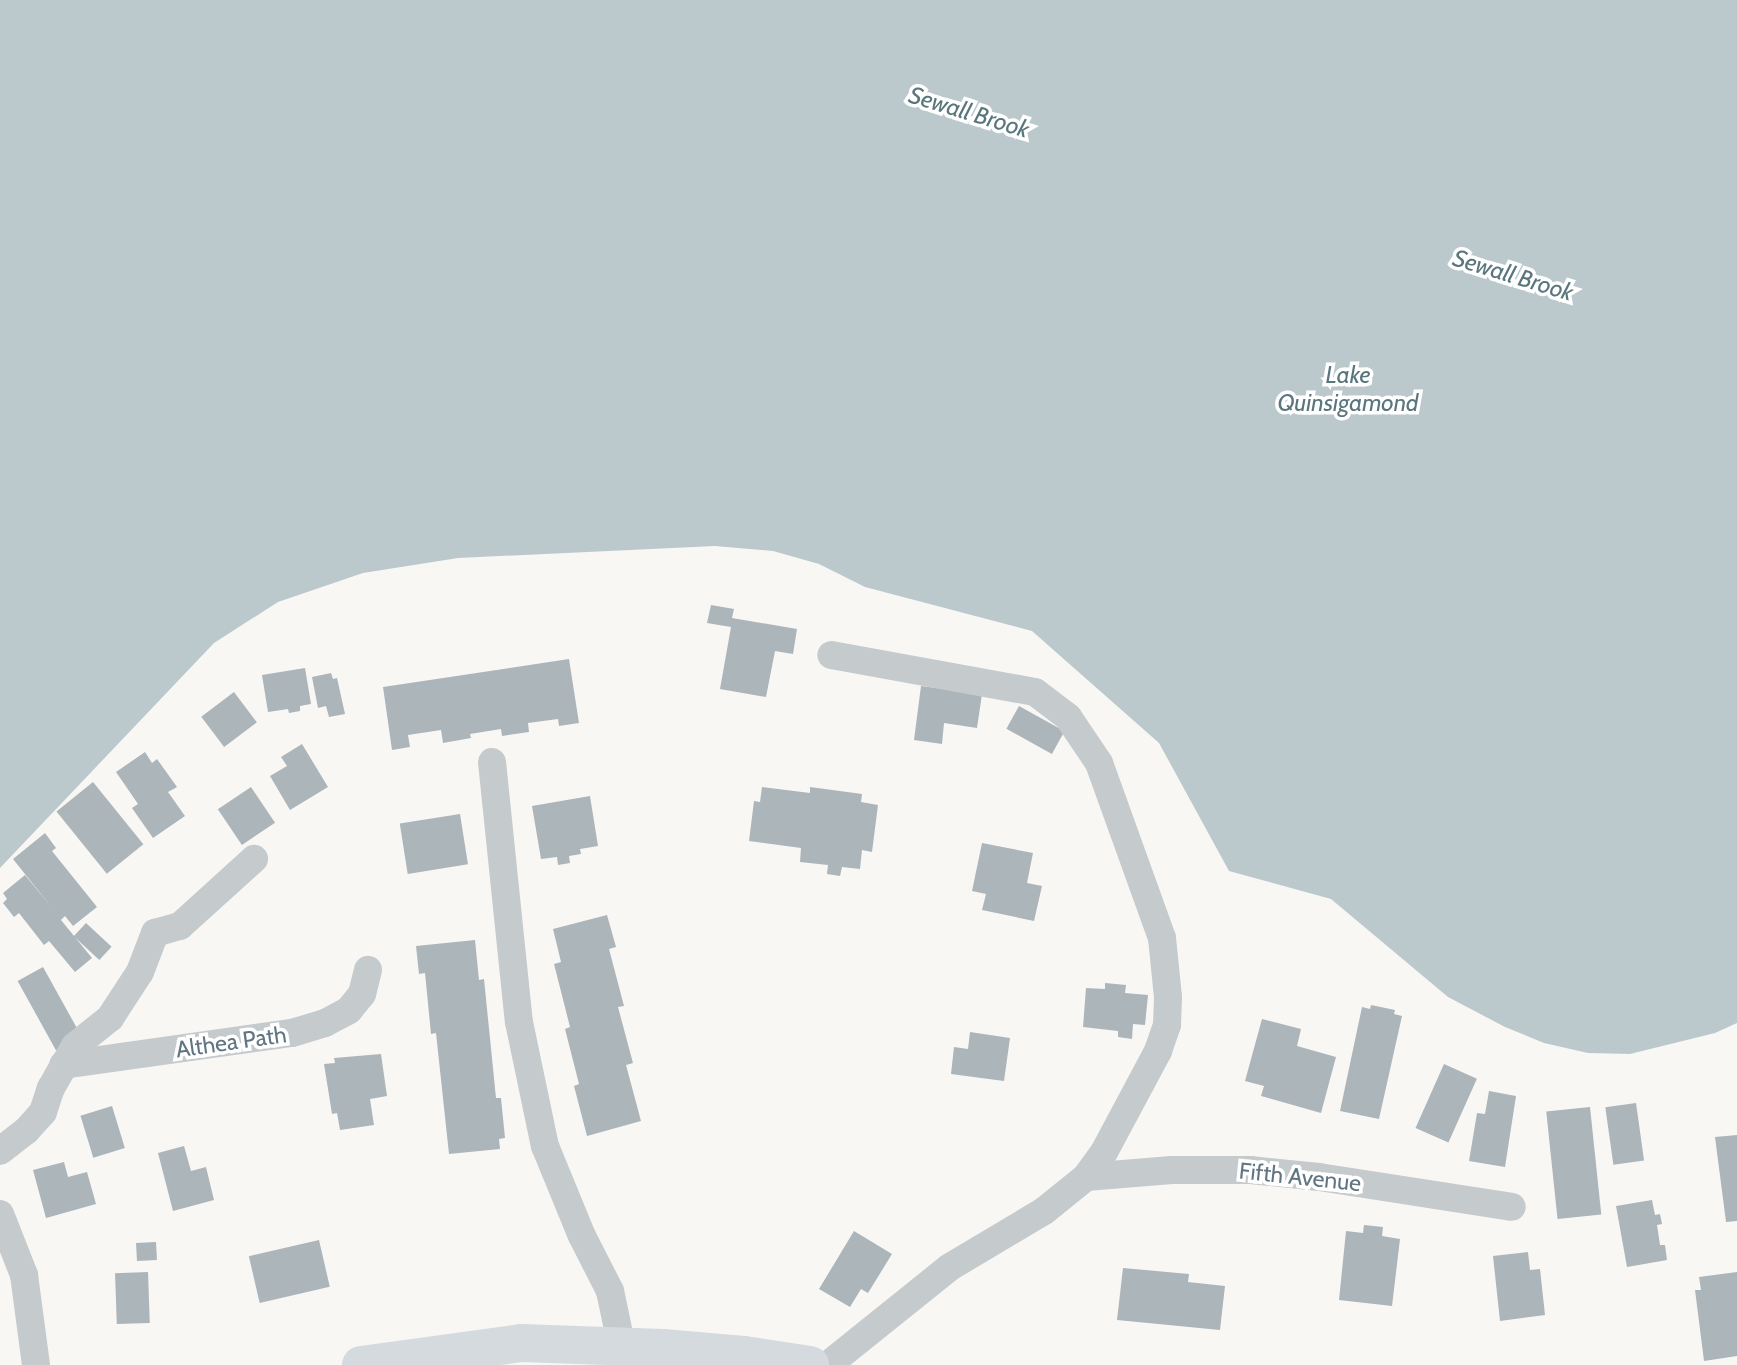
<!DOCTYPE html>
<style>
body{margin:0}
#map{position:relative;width:1737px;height:1365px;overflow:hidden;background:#f8f7f4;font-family:Cabin,sans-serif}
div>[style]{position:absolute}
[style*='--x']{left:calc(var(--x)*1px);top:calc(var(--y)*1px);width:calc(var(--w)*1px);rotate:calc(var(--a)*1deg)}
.water>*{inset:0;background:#bbc9cd}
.building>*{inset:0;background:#abb5ba;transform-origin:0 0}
.street>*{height:28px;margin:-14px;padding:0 14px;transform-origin:14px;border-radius:14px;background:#c5cacd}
.secondary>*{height:38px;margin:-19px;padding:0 19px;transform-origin:19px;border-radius:19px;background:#d5dade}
span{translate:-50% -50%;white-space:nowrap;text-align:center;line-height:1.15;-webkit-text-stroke:7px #fff;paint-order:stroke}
.street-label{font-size:23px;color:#607582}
.water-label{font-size:24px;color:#5a767d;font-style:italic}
</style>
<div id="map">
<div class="water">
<i style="clip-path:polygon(0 0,1737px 0,1737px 1023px,1715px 1033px,1630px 1054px,1588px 1053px,1544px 1043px,1505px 1027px,1448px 997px,1331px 899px,1229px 871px,1159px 743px,1032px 631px,865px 587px,819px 564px,773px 551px,715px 546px,458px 558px,363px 573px,278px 602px,214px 643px,0 868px)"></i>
</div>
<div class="building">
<i style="clip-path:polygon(711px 605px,734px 609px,732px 618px,797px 629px,793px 654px,775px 651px,766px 697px,720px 689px,731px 627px,707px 623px)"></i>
<i style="clip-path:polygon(569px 659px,579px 723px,559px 726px,558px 719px,528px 723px,529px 732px,502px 736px,501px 729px,470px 734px,471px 738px,443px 743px,441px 730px,408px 735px,410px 747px,392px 750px,383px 687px)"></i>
<i style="clip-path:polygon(305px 668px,311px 704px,300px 706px,300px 711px,289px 713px,288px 709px,268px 712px,262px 675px)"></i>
<i style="clip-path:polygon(331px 673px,333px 679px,337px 678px,345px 714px,329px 717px,326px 706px,318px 708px,312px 677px)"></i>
<i style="clip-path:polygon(921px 686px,982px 694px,977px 728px,944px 723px,942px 744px,914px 740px)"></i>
<i style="left:234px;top:692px;width:38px;height:41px;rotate:53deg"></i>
<i style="left:1019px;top:706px;width:52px;height:26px;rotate:29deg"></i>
<i style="clip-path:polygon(302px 744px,328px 787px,290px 810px,270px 776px,287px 766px,281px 757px)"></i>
<i style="clip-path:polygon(145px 752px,152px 763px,157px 759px,177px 787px,168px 792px,185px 816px,153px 838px,132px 808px,138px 804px,116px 772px)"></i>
<i style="left:93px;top:782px;width:80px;height:47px;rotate:51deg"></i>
<i style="left:251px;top:787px;width:43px;height:40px;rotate:56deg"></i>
<i style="clip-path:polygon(762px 787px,810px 793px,810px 787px,862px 794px,861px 802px,878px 805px,872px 852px,862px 850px,860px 869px,842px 867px,840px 876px,827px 874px,828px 865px,800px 862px,801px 848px,749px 841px,754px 801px,760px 802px)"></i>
<i style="clip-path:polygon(590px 796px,598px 846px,580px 849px,581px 854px,569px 856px,570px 863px,558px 865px,557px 857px,541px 859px,532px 806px)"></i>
<i style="left:460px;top:814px;width:51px;height:61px;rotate:81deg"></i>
<i style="clip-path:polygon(45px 833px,56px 848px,52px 851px,97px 907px,73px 926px,65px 916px,61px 920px,92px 958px,75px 972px,49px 941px,44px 945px,19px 913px,14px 917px,3px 903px,7px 899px,3px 893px,25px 875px,53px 909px,13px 859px)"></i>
<i style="clip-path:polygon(982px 843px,1033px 853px,1027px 883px,1042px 886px,1034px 921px,982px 910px,986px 894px,972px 891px)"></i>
<i style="clip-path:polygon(607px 915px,616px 947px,609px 949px,624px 1006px,618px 1007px,633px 1063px,626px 1065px,641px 1121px,587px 1136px,574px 1086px,579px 1084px,565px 1029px,570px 1027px,554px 964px,561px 962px,553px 929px)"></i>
<i style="left:86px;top:923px;width:35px;height:18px;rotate:43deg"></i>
<i style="clip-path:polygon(475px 940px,479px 980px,484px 979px,496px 1098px,501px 1098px,505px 1138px,499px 1139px,500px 1149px,449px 1154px,436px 1033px,431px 1034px,425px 973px,419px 974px,416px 946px)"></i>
<i style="left:43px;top:967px;width:79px;height:29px;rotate:61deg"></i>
<i style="clip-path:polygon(1105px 983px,1126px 985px,1125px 993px,1148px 995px,1145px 1025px,1133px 1024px,1132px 1039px,1118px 1037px,1118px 1031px,1083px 1027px,1086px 988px,1105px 989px)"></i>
<i style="clip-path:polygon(1371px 1005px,1395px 1010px,1394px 1014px,1402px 1016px,1379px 1119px,1340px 1111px,1362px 1007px,1370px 1009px)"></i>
<i style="clip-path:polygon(1262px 1019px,1301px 1029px,1297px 1046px,1336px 1057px,1321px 1113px,1261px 1096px,1264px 1086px,1245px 1081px)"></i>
<i style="clip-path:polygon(970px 1032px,1010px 1038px,1004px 1081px,951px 1074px,954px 1047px,968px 1049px)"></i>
<i style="clip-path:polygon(381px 1054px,387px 1096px,370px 1099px,374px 1125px,340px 1130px,337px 1113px,332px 1114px,324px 1064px,335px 1063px,334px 1058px)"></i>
<i style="left:1444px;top:1064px;width:36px;height:70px;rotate:24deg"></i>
<i style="clip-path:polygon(1489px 1091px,1516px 1096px,1505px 1167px,1469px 1161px,1477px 1113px,1485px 1114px)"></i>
<i style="left:1636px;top:1103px;width:58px;height:31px;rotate:82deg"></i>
<i style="left:112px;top:1106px;width:44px;height:33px;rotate:73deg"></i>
<i style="left:1590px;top:1107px;width:108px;height:44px;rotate:84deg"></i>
<i style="clip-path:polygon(1737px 1135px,1737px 1221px,1726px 1222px,1715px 1137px)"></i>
<i style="clip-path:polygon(184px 1146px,191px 1171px,206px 1167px,214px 1200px,173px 1211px,158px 1153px)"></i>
<i style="clip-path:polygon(64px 1162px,68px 1177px,87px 1172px,96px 1204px,46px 1218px,33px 1170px)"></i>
<i style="clip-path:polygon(1652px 1200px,1655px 1215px,1660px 1214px,1662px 1224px,1657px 1225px,1660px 1245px,1665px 1245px,1667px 1260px,1627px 1267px,1616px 1206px)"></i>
<i style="clip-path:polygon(1364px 1225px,1383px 1227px,1382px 1236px,1400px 1239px,1392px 1306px,1339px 1300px,1346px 1231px,1363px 1233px)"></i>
<i style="clip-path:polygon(854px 1231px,892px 1254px,868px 1293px,861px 1289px,850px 1307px,819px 1289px)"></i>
<i style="left:319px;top:1240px;width:48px;height:72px;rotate:77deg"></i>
<i style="left:156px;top:1242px;width:18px;height:20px;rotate:87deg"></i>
<i style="clip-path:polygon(1528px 1252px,1530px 1270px,1540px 1269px,1545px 1315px,1500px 1321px,1493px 1256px)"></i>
<i style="clip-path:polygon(1123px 1268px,1189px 1274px,1188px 1282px,1225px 1286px,1220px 1330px,1117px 1320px)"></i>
<i style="left:148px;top:1272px;width:51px;height:33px;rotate:88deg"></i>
<i style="clip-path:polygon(1737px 1272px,1737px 1356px,1704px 1361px,1695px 1290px,1701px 1290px,1699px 1277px)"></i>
</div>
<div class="street">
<i style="--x:492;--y:762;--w:261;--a:84.1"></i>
<i style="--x:519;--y:1022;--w:127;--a:78.2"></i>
<i style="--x:545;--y:1146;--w:97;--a:67.7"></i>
<i style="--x:582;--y:1236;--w:62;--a:63"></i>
<i style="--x:610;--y:1291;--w:73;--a:78.1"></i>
<i style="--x:63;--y:1065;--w:231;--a:-8"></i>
<i style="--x:292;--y:1033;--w:34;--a:-17"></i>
<i style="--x:325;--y:1023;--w:27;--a:-28"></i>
<i style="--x:349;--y:1010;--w:21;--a:-51"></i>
<i style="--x:362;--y:994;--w:25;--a:-76"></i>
<i style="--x:0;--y:1151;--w:33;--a:-38"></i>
<i style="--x:26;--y:1131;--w:25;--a:-48"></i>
<i style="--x:43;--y:1112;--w:25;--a:-72"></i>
<i style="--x:51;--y:1088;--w:48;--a:-60.3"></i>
<i style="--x:75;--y:1046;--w:45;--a:-38.7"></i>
<i style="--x:110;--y:1018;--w:55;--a:-56.9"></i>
<i style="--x:140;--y:972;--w:42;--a:-69"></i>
<i style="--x:155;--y:933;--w:26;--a:-16"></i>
<i style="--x:180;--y:926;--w:100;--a:-42.2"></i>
<i style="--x:1086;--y:1177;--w:86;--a:-4.7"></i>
<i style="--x:1172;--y:1170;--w:78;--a:0"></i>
<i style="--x:1250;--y:1170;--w:69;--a:5.8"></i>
<i style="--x:1319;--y:1177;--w:195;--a:8.8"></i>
<i style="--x:0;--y:1214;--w:66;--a:68.5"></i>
<i style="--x:24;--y:1275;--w:91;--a:82.4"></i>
<i style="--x:828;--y:1365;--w:156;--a:-38.8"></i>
<i style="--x:950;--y:1267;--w:109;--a:-30.8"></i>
<i style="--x:1044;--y:1211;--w:54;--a:-39"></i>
<i style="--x:1086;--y:1177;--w:29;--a:-54"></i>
<i style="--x:1103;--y:1154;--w:117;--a:-61.9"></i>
<i style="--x:1158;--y:1051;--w:28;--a:-71"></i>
<i style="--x:1167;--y:1025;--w:28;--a:-88"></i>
<i style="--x:1168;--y:997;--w:59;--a:-95.8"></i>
<i style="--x:1162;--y:938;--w:186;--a:-109.8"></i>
<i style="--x:1099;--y:763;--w:55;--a:-124"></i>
<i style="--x:1068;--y:717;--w:41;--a:-142.9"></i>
<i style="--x:1035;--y:692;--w:207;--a:-169.7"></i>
</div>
<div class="secondary">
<i style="--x:361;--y:1365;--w:162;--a:-7.8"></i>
<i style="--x:521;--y:1343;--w:142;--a:2"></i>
<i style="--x:663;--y:1348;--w:81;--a:4.9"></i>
<i style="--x:744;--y:1355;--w:67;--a:8.6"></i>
</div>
<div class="street-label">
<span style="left:231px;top:1042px;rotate:-8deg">Althea Path</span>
<span style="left:1300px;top:1177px;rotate:6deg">Fifth Avenue</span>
</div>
<div class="water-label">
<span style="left:969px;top:112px;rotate:17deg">Sewall Brook</span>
<span style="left:1513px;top:275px;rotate:17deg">Sewall Brook</span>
<span style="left:1348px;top:389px">Lake<br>Quinsigamond</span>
</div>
</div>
